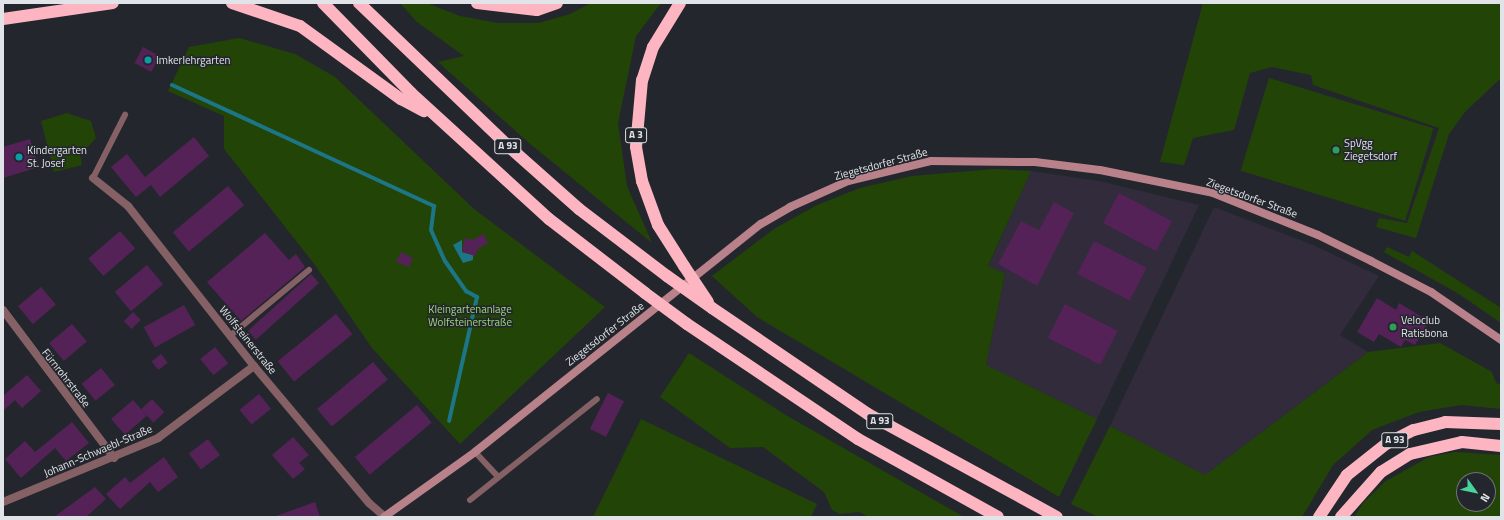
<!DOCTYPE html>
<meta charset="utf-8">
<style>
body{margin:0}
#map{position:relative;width:1504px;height:520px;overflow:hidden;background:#23272d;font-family:"Titillium Web",sans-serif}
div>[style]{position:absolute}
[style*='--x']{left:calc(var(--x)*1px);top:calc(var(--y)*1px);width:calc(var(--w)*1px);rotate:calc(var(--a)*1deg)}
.industrial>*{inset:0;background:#312b3b}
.green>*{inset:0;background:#234407;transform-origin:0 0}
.water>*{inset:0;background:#1d7688}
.stream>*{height:4px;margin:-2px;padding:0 2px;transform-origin:2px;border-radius:2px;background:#1d7688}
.building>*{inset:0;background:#552257;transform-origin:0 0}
.lane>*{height:6px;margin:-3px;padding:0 3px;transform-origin:3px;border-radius:3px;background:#856166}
.street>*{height:8px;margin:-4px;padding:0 4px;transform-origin:4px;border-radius:4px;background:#856166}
.secondary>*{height:8px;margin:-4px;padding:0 4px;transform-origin:4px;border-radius:4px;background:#b9818a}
.highway>*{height:12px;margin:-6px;padding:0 6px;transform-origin:6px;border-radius:6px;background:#fdb6c1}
.highway-bridge>*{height:12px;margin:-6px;padding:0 6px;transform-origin:6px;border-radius:6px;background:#fdb6c1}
.dots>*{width:11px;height:11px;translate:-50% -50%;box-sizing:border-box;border:2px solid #23272d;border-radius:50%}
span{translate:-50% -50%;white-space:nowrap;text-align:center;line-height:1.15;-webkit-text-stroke:3px #23272d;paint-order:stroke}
.shield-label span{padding:1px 3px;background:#23272d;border:1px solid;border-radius:3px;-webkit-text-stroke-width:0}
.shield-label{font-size:10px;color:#e0e3e7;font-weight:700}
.poi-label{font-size:11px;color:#e0e3e7}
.left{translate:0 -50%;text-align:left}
.street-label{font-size:11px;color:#e0e3e7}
.park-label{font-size:11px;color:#9dd67b}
.frame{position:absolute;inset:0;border:4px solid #e0e3e7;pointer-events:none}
.north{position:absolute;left:1456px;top:472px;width:40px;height:40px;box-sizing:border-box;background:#23272d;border:1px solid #6f7277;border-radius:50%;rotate:123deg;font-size:11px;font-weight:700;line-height:16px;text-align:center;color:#e0e3e7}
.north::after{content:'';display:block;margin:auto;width:14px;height:18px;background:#49d49d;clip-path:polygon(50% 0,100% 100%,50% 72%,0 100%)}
</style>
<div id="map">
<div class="industrial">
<i style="clip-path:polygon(1031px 171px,1099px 181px,1199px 205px,1097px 419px,986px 365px,1005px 275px,988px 267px)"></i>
<i style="clip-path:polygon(1214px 207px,1313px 245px,1379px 276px,1340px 335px,1368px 352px,1205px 475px,1110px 426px)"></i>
</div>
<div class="green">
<i style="clip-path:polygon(400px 3px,429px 4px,460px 16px,498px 23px,539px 23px,570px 14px,591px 3px,661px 3px,636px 36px,618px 123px,627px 186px,652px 243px,529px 143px,438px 62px,464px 56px,417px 22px)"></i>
<i style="clip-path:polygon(1203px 3px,1501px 3px,1501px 78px,1465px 112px,1449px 134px,1416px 238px,1376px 227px,1379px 218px,1407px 223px,1439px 128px,1313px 85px,1311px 75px,1272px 67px,1250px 73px,1234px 130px,1193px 138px,1184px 165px,1160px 162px)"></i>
<i style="clip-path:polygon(239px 38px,295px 54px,335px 77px,474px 209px,605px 307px,460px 444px,372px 348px,315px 265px,224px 149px,224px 116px,168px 91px,189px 47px)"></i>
<i style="left:1269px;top:78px;width:172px;height:97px;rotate:17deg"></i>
<i style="clip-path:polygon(67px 113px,91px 121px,96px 138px,80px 155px,82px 165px,54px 172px,41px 121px)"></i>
<i style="clip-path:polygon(994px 169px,1031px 171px,988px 266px,1005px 274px,986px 365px,1097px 419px,1059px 497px,757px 317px,712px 276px,774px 229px,817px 205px,860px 188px,912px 176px)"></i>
<i style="clip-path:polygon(1387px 247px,1409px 257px,1412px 251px,1501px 308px,1501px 323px,1459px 294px,1384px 252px)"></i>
<i style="clip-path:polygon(1440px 343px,1492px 372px,1496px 383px,1501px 385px,1501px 409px,1461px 405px,1419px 412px,1372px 430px,1333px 465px,1302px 517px,1098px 517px,1071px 504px,1110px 426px,1205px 475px,1368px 352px)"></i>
<i style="clip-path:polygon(689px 353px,784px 414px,964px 517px,869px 517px,859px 512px,840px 514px,832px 510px,824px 492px,763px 447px,730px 448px,660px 397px)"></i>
<i style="clip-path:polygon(641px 419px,817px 504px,811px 517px,593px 517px)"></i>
<i style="clip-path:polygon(evenodd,1455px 452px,1501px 455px,1501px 517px,1354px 517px,1364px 502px,1386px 481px,1429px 457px,1455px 452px,1464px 480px,1488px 480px,1488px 504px,1464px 504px,1464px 480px)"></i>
</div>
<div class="water">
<i style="clip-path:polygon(462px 240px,462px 252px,473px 255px,473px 260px,463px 263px,453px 245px)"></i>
</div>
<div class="stream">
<i style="--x:172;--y:85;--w:289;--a:24.8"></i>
<i style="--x:434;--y:206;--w:24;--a:97"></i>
<i style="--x:431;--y:230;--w:34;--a:66"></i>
<i style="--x:445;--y:261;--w:37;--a:55"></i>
<i style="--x:466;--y:291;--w:13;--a:29"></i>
<i style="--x:477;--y:297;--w:127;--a:102.7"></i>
</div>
<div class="building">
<i style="left:143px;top:47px;width:19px;height:18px;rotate:28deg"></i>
<i style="clip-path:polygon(194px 137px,209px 156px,160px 197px,151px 185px,136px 197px,111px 167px,127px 154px,145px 177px)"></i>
<i style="clip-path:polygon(30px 139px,39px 167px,3px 178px,3px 147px)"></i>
<i style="left:228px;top:186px;width:25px;height:72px;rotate:50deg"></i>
<i style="left:1119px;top:193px;width:60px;height:34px;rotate:28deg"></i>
<i style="clip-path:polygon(1054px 202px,1074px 213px,1037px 286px,998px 264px,1021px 221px,1039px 230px)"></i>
<i style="left:120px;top:231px;width:23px;height:42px;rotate:49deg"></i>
<i style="clip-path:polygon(265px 233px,289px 260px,296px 254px,305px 267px,241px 321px,207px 282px)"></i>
<i style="clip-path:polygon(484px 234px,488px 243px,478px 249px,475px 256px,462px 252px,465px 238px,472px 240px)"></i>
<i style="left:1094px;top:241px;width:59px;height:37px;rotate:27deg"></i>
<i style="clip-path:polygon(401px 252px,413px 258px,409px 267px,396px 262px)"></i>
<i style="left:147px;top:265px;width:25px;height:42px;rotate:50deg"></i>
<i style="left:311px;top:274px;width:12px;height:85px;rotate:48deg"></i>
<i style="left:41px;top:287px;width:23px;height:30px;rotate:50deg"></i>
<i style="clip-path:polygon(1377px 298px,1396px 310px,1399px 303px,1429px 321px,1415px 345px,1405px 340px,1401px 347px,1379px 334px,1374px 342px,1357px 332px)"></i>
<i style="left:1065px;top:304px;width:59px;height:38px;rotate:27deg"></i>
<i style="left:184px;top:305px;width:23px;height:46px;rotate:61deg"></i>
<i style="left:133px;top:312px;width:11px;height:13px;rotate:45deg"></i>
<i style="left:336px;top:314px;width:26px;height:75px;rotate:51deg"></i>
<i style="left:72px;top:324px;width:23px;height:30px;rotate:50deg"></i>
<i style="left:215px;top:347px;width:21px;height:19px;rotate:51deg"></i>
<i style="left:161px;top:354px;width:11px;height:12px;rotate:52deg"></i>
<i style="left:373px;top:362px;width:23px;height:73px;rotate:50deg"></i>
<i style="left:101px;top:368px;width:22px;height:25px;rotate:51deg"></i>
<i style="clip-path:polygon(27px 375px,41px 391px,22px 408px,15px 400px,3px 411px,3px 396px)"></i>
<i style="left:608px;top:393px;width:18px;height:40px;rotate:27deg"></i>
<i style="left:259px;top:394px;width:19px;height:25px;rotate:51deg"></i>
<i style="left:152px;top:399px;width:18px;height:15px;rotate:47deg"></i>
<i style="left:133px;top:400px;width:21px;height:29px;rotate:49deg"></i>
<i style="left:417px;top:405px;width:23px;height:81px;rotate:50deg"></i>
<i style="clip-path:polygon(72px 422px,89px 443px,66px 461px,55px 448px,21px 478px,5px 459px,25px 441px,35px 452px)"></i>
<i style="clip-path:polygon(293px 437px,309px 455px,299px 463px,305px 469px,293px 479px,272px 455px)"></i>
<i style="left:208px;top:439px;width:20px;height:24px;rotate:53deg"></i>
<i style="clip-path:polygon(164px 457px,178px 477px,158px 492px,150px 482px,120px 509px,106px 494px,125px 477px,130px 483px)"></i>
<i style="clip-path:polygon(95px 487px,106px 499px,86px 517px,54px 517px)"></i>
<i style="clip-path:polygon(315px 502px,320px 517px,276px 517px,276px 516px)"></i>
</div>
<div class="lane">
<i style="--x:93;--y:178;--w:71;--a:-63.1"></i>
<i style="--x:230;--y:336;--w:103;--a:-39.9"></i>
<i style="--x:475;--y:452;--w:34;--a:47"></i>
<i style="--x:470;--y:500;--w:162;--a:-38.5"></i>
</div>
<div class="street">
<i style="--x:93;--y:178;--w:45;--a:38.7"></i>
<i style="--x:128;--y:206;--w:204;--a:51.8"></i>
<i style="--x:254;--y:366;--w:179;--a:50"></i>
<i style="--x:369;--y:503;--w:21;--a:41"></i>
<i style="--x:3;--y:310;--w:185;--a:53.1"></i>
<i style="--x:3;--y:502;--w:168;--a:-22.4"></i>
<i style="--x:158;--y:438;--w:120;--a:-36.9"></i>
</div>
<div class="secondary">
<i style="--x:384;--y:517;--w:112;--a:-35.5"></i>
<i style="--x:475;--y:452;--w:366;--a:-38.6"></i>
<i style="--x:761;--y:224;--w:34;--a:-30"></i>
<i style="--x:790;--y:207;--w:64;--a:-24.1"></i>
<i style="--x:848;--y:181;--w:85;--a:-13.5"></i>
<i style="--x:931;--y:161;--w:104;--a:0.6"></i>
<i style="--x:1035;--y:162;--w:65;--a:7"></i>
<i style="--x:1100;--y:170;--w:115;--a:11.5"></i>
<i style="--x:1213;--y:193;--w:113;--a:21.8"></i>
<i style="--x:1318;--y:235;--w:59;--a:26.1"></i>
<i style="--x:1371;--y:261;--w:68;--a:27.3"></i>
<i style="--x:1431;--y:292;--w:85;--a:34.4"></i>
</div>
<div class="highway">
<i style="--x:232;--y:3;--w:72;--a:18.7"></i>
<i style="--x:300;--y:26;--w:125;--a:35.9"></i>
<i style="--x:401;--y:99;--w:26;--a:28"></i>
<i style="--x:323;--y:3;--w:126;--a:45.6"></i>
<i style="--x:411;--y:93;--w:187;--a:42.4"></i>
<i style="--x:549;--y:219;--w:121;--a:37.6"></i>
<i style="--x:359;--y:3;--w:207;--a:43.8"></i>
<i style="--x:508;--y:146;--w:95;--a:41.6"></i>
<i style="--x:579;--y:209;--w:111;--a:37.3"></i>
<i style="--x:477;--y:3;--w:60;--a:6.7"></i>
<i style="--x:537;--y:10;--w:21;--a:-19"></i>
<i style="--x:680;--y:3;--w:52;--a:121.5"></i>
<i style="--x:653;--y:47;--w:35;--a:108"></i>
<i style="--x:642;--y:80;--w:67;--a:95.1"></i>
<i style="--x:636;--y:147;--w:35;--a:80"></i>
<i style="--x:642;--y:181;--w:47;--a:70"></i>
<i style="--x:658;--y:225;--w:49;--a:57.6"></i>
<i style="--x:3;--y:19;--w:111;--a:-8.3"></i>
<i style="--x:712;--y:308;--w:189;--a:34.2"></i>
<i style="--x:868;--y:414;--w:215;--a:28.6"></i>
<i style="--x:687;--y:324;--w:206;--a:33.9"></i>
<i style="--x:858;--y:439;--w:160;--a:29.1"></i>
<i style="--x:1319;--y:517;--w:50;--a:-56.3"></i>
<i style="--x:1347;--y:475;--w:50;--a:-38.5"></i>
<i style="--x:1386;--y:444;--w:31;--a:-27"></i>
<i style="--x:1414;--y:430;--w:32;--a:-14"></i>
<i style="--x:1445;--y:422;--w:56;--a:2"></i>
<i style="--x:1341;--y:517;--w:60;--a:-48.4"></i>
<i style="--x:1381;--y:472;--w:34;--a:-32"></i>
<i style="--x:1410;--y:454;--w:53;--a:-13"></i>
<i style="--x:1462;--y:442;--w:39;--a:6"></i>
</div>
<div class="highway-bridge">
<i style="--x:684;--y:266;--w:43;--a:56.3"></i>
<i style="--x:667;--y:276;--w:55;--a:35.4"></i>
<i style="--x:645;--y:293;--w:52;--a:36.4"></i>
</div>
<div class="dots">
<i style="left:148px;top:60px;background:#0f9aa8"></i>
<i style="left:1336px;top:150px;background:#2e9e5b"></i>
<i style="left:19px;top:157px;background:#0f9aa8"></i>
<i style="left:1393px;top:327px;background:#2e9e5b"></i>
</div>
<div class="shield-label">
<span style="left:636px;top:135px">A 3</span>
<span style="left:508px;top:146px">A 93</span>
<span style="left:880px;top:421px">A 93</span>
<span style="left:1395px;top:440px">A 93</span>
</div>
<div class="poi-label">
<span class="left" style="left:156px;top:60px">Imkerlehrgarten</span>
<span class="left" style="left:1344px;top:150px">SpVgg<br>Ziegetsdorf</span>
<span class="left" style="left:27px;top:157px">Kindergarten<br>St. Josef</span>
<span class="left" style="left:1401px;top:327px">Veloclub<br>Ratisbona</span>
</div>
<div class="street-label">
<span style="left:881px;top:164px;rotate:-15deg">Ziegetsdorfer Straße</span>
<span style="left:1252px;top:198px;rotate:20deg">Ziegetsdorfer Straße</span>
<span style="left:605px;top:334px;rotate:-38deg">Ziegetsdorfer Straße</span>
<span style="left:248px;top:340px;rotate:51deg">Wolfsteinerstraße</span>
<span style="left:66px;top:378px;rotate:52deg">Fürnrohrstraße</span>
<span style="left:98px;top:451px;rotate:-23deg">Johann-Schwaebl-Straße</span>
</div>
<div class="park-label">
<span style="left:470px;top:316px">Kleingartenanlage<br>Wolfsteinerstraße</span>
</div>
<div class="frame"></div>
<div class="north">N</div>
</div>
